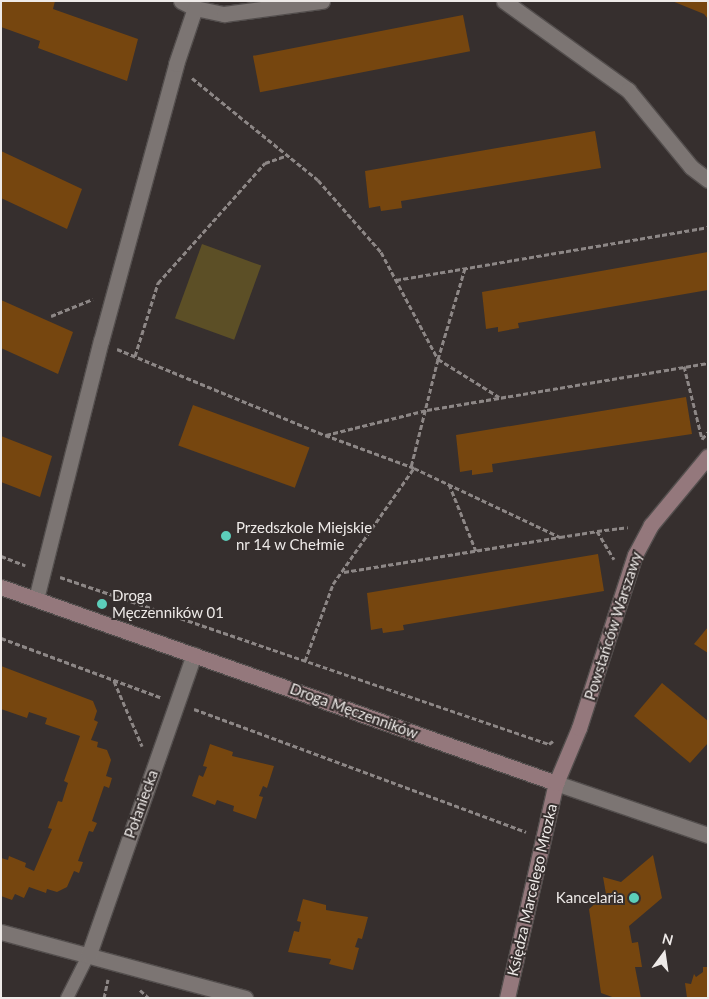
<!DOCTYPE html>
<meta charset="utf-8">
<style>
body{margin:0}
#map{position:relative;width:709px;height:999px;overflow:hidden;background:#362f2e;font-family:Lato,sans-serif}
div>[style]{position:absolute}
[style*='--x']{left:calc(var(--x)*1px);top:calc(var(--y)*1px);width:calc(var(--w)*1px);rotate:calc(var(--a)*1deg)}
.green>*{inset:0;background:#5c4f26;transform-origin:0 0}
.building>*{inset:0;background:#76460f;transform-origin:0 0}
.path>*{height:3px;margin-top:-1.5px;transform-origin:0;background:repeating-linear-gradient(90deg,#8d8786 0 5px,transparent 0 7.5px)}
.roads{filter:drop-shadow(1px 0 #534e4d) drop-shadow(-1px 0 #534e4d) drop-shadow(0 1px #534e4d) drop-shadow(0 -1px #534e4d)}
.lane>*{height:12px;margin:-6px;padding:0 6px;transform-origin:6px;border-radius:6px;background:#7c7573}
.street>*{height:15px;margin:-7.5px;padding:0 7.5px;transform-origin:7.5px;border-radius:7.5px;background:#7c7573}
.secondary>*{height:15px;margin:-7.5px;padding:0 7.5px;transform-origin:7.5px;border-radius:7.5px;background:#94787c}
.dots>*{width:14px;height:14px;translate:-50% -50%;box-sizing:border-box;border:2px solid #362f2e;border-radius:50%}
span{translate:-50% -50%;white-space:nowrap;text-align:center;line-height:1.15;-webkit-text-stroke:4px #362f2e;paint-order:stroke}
.poi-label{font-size:15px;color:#eeeae8}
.left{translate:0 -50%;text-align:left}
.right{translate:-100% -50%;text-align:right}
.street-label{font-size:15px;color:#eeeae8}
.frame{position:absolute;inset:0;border:2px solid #eeeae8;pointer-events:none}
.north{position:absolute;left:639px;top:929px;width:50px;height:50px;-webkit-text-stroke:4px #362f2e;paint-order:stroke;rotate:14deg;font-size:14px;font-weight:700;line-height:20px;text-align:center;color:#eeeae8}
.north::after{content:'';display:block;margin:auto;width:18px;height:22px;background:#eeeae8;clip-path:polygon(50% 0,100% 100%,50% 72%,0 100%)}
</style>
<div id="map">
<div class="green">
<i style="left:202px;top:244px;width:63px;height:79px;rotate:20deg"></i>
</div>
<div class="building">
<i style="clip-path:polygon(1px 1px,55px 1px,53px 9px,138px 39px,127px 81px,38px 48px,40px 41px,1px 27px)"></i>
<i style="clip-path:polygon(672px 1px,708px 1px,708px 19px,704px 14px)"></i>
<i style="left:463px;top:15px;width:37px;height:214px;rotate:79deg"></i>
<i style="clip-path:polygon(595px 131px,601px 168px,401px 201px,402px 208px,381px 211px,380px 206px,369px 208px,365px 171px)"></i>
<i style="clip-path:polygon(1px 151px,82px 189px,67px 229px,1px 198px)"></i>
<i style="clip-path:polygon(708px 252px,708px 290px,518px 323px,519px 328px,498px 332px,498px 327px,486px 329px,482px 292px)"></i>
<i style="clip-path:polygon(1px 300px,73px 332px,58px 374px,1px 348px)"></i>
<i style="clip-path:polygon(686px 397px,692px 434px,492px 464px,493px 472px,472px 475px,472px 470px,460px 472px,456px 435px)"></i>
<i style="left:193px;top:405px;width:124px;height:43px;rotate:20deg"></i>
<i style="clip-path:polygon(1px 436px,52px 456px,40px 497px,1px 482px)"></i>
<i style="clip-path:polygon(598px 554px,604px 591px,403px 625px,404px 630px,383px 633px,382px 628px,371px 630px,367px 593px)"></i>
<i style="clip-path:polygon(708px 627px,708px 653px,694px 644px)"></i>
<i style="clip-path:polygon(1px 666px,93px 701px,97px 711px,94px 720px,98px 722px,91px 740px,98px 742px,97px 747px,107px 750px,111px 760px,106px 776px,112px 778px,109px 788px,104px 786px,92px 821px,97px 823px,93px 832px,89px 831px,78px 861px,83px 862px,79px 873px,74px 871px,67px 887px,57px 892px,47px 889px,46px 893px,29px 887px,24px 898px,15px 894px,12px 900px,1px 896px,1px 858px,8px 860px,9px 856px,26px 863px,25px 867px,34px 871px,52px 829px,48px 828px,58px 801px,62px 802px,68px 783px,64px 781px,80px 736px,45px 724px,47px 718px,29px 712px,27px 718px,1px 709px)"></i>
<i style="clip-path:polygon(662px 683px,708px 721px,708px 743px,690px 763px,634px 716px)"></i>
<i style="clip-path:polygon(210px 744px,233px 752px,232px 756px,274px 766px,267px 788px,263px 786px,259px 796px,263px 797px,256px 819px,233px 811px,234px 806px,217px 800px,215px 805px,192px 796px,199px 775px,203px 777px,207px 767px,203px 766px)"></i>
<i style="clip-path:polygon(653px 855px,662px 898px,629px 926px,632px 943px,638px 942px,642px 967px,635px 967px,641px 998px,615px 998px,601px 993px,589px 909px,606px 894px,603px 877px,621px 882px)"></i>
<i style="clip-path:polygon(303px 899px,326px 905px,326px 910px,368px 917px,362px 939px,358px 938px,355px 947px,359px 948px,353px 970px,329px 964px,331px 959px,288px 952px,294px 931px,299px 932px,301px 922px,297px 921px)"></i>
<i style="clip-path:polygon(703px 967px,708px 967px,708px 998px,687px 998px,685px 983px,691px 984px,694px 974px,696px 977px,703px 972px)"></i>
</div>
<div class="path">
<i style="--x:192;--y:78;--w:162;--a:39"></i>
<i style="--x:318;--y:180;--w:96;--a:48.8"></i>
<i style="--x:381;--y:252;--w:121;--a:62"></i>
<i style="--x:438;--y:359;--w:111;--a:104"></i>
<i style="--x:465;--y:268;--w:95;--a:106.5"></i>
<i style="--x:438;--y:359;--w:72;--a:31.9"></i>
<i style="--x:396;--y:280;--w:316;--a:-9.6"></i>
<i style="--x:51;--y:316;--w:45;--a:-22"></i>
<i style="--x:117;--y:349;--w:225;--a:22.5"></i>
<i style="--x:325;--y:435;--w:95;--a:20.3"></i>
<i style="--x:414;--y:468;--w:161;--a:25.3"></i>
<i style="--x:560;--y:537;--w:37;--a:-9"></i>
<i style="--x:597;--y:531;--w:33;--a:59"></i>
<i style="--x:135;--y:356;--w:77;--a:-72.5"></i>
<i style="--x:158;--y:283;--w:161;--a:-48.3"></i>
<i style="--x:265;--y:163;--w:24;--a:-19"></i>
<i style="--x:684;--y:366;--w:75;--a:76.1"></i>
<i style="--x:326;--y:435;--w:104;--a:-13.9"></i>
<i style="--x:427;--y:410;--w:285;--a:-9.5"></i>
<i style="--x:702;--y:439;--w:9;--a:-49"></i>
<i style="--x:449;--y:484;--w:72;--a:68.1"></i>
<i style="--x:597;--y:531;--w:31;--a:-7"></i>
<i style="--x:1;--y:556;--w:26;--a:21"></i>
<i style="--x:344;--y:572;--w:219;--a:-9.2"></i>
<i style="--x:60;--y:577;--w:517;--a:18.86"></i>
<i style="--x:549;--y:744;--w:5;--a:-37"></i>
<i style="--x:1;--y:638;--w:170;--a:20.4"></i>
<i style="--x:305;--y:661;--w:82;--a:-70"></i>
<i style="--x:333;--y:584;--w:141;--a:-55.1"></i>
<i style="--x:114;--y:681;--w:71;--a:66.7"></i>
<i style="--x:194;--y:709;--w:354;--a:20.3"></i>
<i style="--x:140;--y:990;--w:12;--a:42"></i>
<i style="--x:104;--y:998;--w:19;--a:-78"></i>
</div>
<div class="roads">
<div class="lane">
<i style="--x:67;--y:998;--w:49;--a:-63.4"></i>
</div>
<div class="street">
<i style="--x:181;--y:1;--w:16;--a:27"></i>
<i style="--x:195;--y:8;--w:30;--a:12"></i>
<i style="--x:224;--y:14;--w:99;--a:-7.6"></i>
<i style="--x:504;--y:1;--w:153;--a:35.7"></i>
<i style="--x:628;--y:90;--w:99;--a:50.7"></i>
<i style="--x:691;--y:167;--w:21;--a:37"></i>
<i style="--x:36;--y:599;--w:266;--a:-75.9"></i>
<i style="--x:101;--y:341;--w:287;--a:-74.8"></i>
<i style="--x:176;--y:64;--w:59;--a:-71.3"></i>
<i style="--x:556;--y:783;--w:161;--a:18.9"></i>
<i style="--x:1;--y:932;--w:253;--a:15.1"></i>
<i style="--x:89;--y:954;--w:317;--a:-70.7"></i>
</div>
<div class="secondary">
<i style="--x:1;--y:587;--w:589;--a:19.45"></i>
<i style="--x:507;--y:998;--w:221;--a:-77.2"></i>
<i style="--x:556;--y:783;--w:60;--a:-67.3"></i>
<i style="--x:579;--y:728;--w:182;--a:-72.1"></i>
<i style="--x:635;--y:555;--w:34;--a:-62"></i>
<i style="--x:651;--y:525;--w:89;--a:-50.4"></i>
</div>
</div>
<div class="dots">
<i style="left:226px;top:536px;background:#5cceba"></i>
<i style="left:102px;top:604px;background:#5cceba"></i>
<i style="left:634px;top:898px;background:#5cceba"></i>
</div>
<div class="poi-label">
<span class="left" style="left:236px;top:536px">Przedszkole Miejskie<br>nr 14 w Chełmie</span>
<span class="left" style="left:112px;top:604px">Droga<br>Męczenników 01</span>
<span class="right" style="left:624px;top:898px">Kancelaria</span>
</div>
<div class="street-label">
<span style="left:613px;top:626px;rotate:-72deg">Powstańców Warszawy</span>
<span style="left:354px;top:711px;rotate:20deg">Droga Męczenników</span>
<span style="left:141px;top:804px;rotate:-70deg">Połaniecka</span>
<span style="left:532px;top:890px;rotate:-77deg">Księdza Marcelego Mrozka</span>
</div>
<div class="frame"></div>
<div class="north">N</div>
</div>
